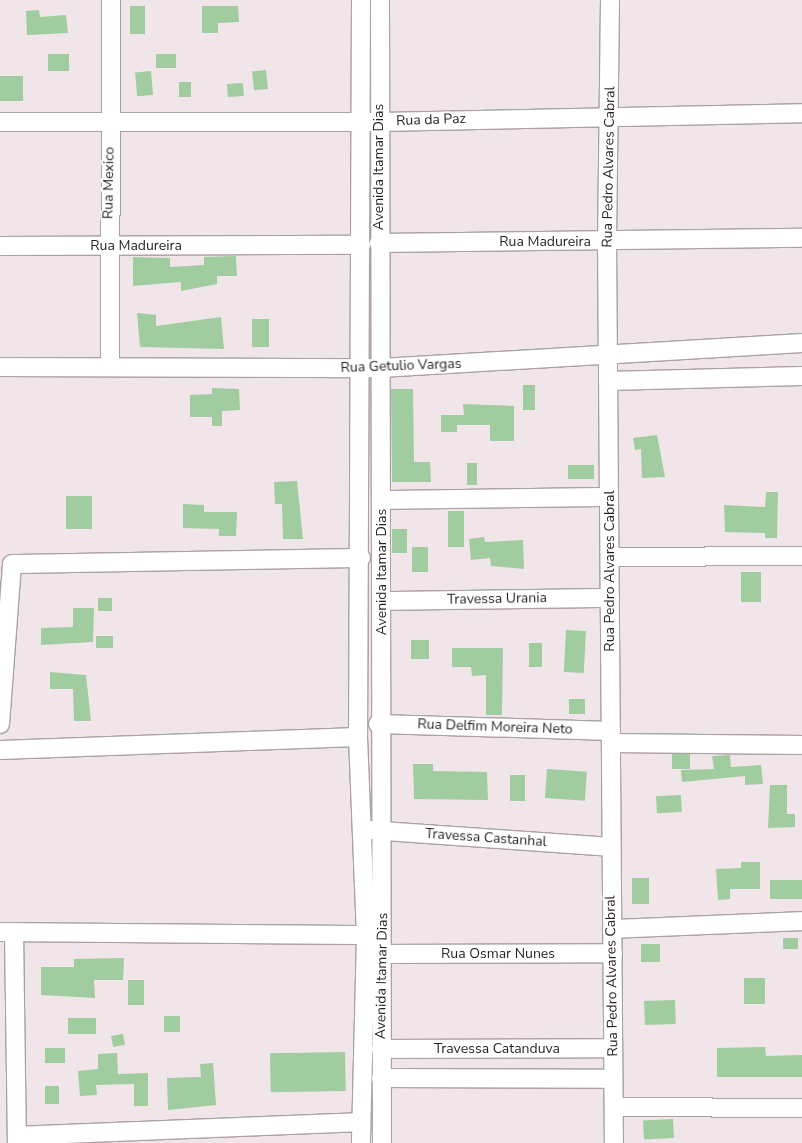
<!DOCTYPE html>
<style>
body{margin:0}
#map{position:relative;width:802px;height:1143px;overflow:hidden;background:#f0e6e9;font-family:"Nunito Sans",sans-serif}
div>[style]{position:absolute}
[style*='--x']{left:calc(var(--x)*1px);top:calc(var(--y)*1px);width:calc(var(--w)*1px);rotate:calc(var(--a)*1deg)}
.building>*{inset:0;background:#a1cc9f;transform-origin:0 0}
.roads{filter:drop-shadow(1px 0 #aba1a4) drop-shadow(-1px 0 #aba1a4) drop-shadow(0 1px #aba1a4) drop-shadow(0 -1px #aba1a4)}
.minor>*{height:18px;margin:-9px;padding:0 9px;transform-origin:9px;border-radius:9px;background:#fff}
span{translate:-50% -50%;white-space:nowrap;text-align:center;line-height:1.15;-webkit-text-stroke:4px #fff;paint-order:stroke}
.street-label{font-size:14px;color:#231f20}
</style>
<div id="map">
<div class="building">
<i style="left:130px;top:6px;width:15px;height:28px"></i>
<i style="clip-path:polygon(202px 6px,238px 6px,239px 22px,218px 23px,218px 33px,202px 33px)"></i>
<i style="clip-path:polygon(39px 10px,40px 17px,66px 15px,68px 33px,27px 35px,26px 11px)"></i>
<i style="left:69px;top:54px;width:17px;height:21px;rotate:90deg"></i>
<i style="left:176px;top:54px;width:14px;height:20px;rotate:90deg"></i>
<i style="left:266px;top:70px;width:19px;height:14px;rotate:84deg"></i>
<i style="left:151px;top:71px;width:24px;height:16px;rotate:85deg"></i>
<i style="left:23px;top:76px;width:25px;height:23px;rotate:90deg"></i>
<i style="left:179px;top:82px;width:12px;height:15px"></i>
<i style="left:243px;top:83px;width:13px;height:16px;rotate:86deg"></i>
<i style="clip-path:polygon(236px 256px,237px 276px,217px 276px,217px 284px,181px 291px,181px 282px,133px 286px,133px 257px,170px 258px,170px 267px,204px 265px,204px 257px)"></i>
<i style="clip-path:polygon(137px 313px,156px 315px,156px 326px,221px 317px,224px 349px,140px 347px)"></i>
<i style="left:252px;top:319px;width:17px;height:28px"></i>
<i style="left:523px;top:385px;width:12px;height:25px"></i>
<i style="clip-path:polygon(212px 388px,239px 389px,240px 410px,222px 411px,222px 426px,212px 426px,212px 417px,190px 417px,190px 395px,212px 394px)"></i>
<i style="clip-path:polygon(391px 389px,413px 389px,414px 462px,430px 462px,431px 482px,392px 482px)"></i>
<i style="clip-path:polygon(463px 404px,514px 406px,514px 441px,490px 441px,490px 425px,457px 425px,457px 432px,441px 432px,441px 415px,464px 415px)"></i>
<i style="clip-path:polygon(657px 435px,665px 477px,642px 478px,641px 449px,635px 450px,633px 438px)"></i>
<i style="left:467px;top:463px;width:10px;height:22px"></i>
<i style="left:568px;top:465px;width:26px;height:14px"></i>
<i style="clip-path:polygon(297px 481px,303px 539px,283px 539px,282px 504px,275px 504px,274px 482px)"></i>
<i style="clip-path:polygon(766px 492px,778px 492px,777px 538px,765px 538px,765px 533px,725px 532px,724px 505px,765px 507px)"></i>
<i style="left:66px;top:496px;width:26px;height:33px"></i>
<i style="clip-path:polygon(183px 504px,204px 505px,204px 512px,237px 512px,236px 536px,219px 536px,219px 529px,183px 528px)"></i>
<i style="left:448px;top:511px;width:16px;height:36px"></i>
<i style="left:392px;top:529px;width:15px;height:24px"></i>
<i style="clip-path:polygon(484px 537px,485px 542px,523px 540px,524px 569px,491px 566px,490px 558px,471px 560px,469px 539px)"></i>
<i style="left:412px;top:547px;width:16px;height:25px"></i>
<i style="left:741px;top:572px;width:20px;height:30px"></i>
<i style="left:98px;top:598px;width:14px;height:13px"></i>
<i style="clip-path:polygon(73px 608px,94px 608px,93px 642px,41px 645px,41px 628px,73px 627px)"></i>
<i style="left:566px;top:630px;width:20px;height:42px;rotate:3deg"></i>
<i style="left:96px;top:636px;width:17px;height:12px"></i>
<i style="left:411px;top:640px;width:18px;height:19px"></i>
<i style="left:529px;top:643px;width:13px;height:24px"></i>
<i style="clip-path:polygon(452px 648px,503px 648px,502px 715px,486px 715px,486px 675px,472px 676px,471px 667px,452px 667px)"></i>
<i style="clip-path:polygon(50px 672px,86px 675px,91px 721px,74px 721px,73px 689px,50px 689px)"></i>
<i style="left:569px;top:699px;width:16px;height:15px"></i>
<i style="left:672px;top:754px;width:18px;height:15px"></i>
<i style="clip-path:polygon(730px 755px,731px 767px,761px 765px,763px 784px,745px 785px,745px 776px,682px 782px,681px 770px,714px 769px,712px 756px)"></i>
<i style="clip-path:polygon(413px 764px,433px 764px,433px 771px,487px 772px,488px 800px,414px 799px)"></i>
<i style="left:547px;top:769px;width:40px;height:29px;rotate:4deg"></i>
<i style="left:510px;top:775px;width:15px;height:26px"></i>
<i style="clip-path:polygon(770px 785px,787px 785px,787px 814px,795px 814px,795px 827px,768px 828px)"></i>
<i style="left:681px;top:795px;width:17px;height:25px;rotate:87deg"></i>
<i style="clip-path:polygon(741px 862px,760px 862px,760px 889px,730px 889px,730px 899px,718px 900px,716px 869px,741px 868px)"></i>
<i style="left:632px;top:878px;width:17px;height:26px"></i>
<i style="left:802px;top:880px;width:19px;height:32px;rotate:90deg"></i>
<i style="left:783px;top:938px;width:15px;height:11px"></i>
<i style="left:641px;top:944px;width:19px;height:18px"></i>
<i style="clip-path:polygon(124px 958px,123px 980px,94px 980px,95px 998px,41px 995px,41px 967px,74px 967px,74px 959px)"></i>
<i style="left:744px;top:978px;width:21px;height:26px"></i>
<i style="left:128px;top:980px;width:16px;height:25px"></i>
<i style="left:675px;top:1000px;width:24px;height:31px;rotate:88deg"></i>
<i style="left:164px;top:1016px;width:16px;height:16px"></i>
<i style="left:68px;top:1018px;width:28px;height:16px"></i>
<i style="left:123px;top:1034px;width:11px;height:12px;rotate:80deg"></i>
<i style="clip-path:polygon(765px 1047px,766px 1056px,802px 1055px,802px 1077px,717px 1077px,717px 1048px)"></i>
<i style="left:45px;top:1048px;width:20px;height:15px"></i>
<i style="left:345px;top:1052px;width:39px;height:75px;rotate:89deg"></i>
<i style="clip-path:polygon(117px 1053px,118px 1074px,148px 1073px,148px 1106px,134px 1106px,134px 1084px,96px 1085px,97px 1095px,80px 1096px,78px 1071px,98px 1069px,98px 1054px)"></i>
<i style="clip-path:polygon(213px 1063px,216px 1105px,168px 1110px,167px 1078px,201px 1077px,200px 1064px)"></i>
<i style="left:45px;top:1086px;width:14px;height:18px"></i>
<i style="left:673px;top:1119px;width:19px;height:30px;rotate:87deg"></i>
</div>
<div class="roads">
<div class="minor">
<i style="--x:361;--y:0;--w:737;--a:90.23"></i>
<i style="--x:358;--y:737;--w:198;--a:87.7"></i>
<i style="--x:366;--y:935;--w:208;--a:91.4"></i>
<i style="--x:380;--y:0;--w:1143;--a:89.9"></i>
<i style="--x:610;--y:0;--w:241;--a:90.7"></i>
<i style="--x:607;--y:241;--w:902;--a:89.56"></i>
<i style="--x:0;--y:122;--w:380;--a:0"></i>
<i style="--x:380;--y:122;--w:422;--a:-1.2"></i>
<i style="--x:379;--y:243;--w:423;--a:-0.7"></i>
<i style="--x:0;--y:246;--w:361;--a:-0.2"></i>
<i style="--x:110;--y:366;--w:366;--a:-89.8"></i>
<i style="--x:0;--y:367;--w:381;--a:0.2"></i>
<i style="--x:381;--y:368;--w:422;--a:-3.4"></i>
<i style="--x:608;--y:381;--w:194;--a:-1.5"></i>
<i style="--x:382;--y:500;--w:227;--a:-0.8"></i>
<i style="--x:610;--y:557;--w:192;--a:-0.3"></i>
<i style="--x:384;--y:601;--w:226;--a:-0.8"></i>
<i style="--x:0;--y:724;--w:160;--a:-85.7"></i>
<i style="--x:12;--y:564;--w:349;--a:-1"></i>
<i style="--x:378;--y:724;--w:233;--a:1.7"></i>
<i style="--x:611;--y:743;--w:191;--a:0.6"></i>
<i style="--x:0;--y:750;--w:358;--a:-2.1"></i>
<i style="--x:369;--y:830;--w:242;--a:4"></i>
<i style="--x:612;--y:929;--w:190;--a:-2.4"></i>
<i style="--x:0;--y:932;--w:376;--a:0.5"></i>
<i style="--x:14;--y:932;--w:211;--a:89.2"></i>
<i style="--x:383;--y:954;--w:230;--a:-0.2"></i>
<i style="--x:381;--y:1049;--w:232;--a:-0.2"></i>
<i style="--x:381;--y:1078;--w:232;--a:0.2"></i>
<i style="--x:614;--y:1107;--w:188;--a:0.3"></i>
<i style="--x:17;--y:1136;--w:344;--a:-2.3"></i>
</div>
</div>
<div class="street-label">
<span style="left:431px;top:120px;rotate:-2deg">Rua da Paz</span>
<span style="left:379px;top:167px;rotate:-90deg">Avenida Itamar Dias</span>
<span style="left:609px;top:167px;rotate:-89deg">Rua Pedro Alvares Cabral</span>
<span style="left:109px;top:183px;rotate:-89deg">Rua Mexico</span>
<span style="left:545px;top:242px">Rua Madureira</span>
<span style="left:136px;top:246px">Rua Madureira</span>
<span style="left:401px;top:366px;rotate:-2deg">Rua Getulio Vargas</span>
<span style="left:610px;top:571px;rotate:-90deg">Rua Pedro Alvares Cabral</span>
<span style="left:382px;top:572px;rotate:-90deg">Avenida Itamar Dias</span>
<span style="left:497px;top:599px;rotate:-1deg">Travessa Urania</span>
<span style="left:495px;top:727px;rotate:2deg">Rua Delfim Moreira Neto</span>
<span style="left:486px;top:838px;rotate:4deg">Travessa Castanhal</span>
<span style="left:498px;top:954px">Rua Osmar Nunes</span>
<span style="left:382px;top:976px;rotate:-89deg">Avenida Itamar Dias</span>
<span style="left:612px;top:976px;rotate:-91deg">Rua Pedro Alvares Cabral</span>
<span style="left:497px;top:1049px">Travessa Catanduva</span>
</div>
</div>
